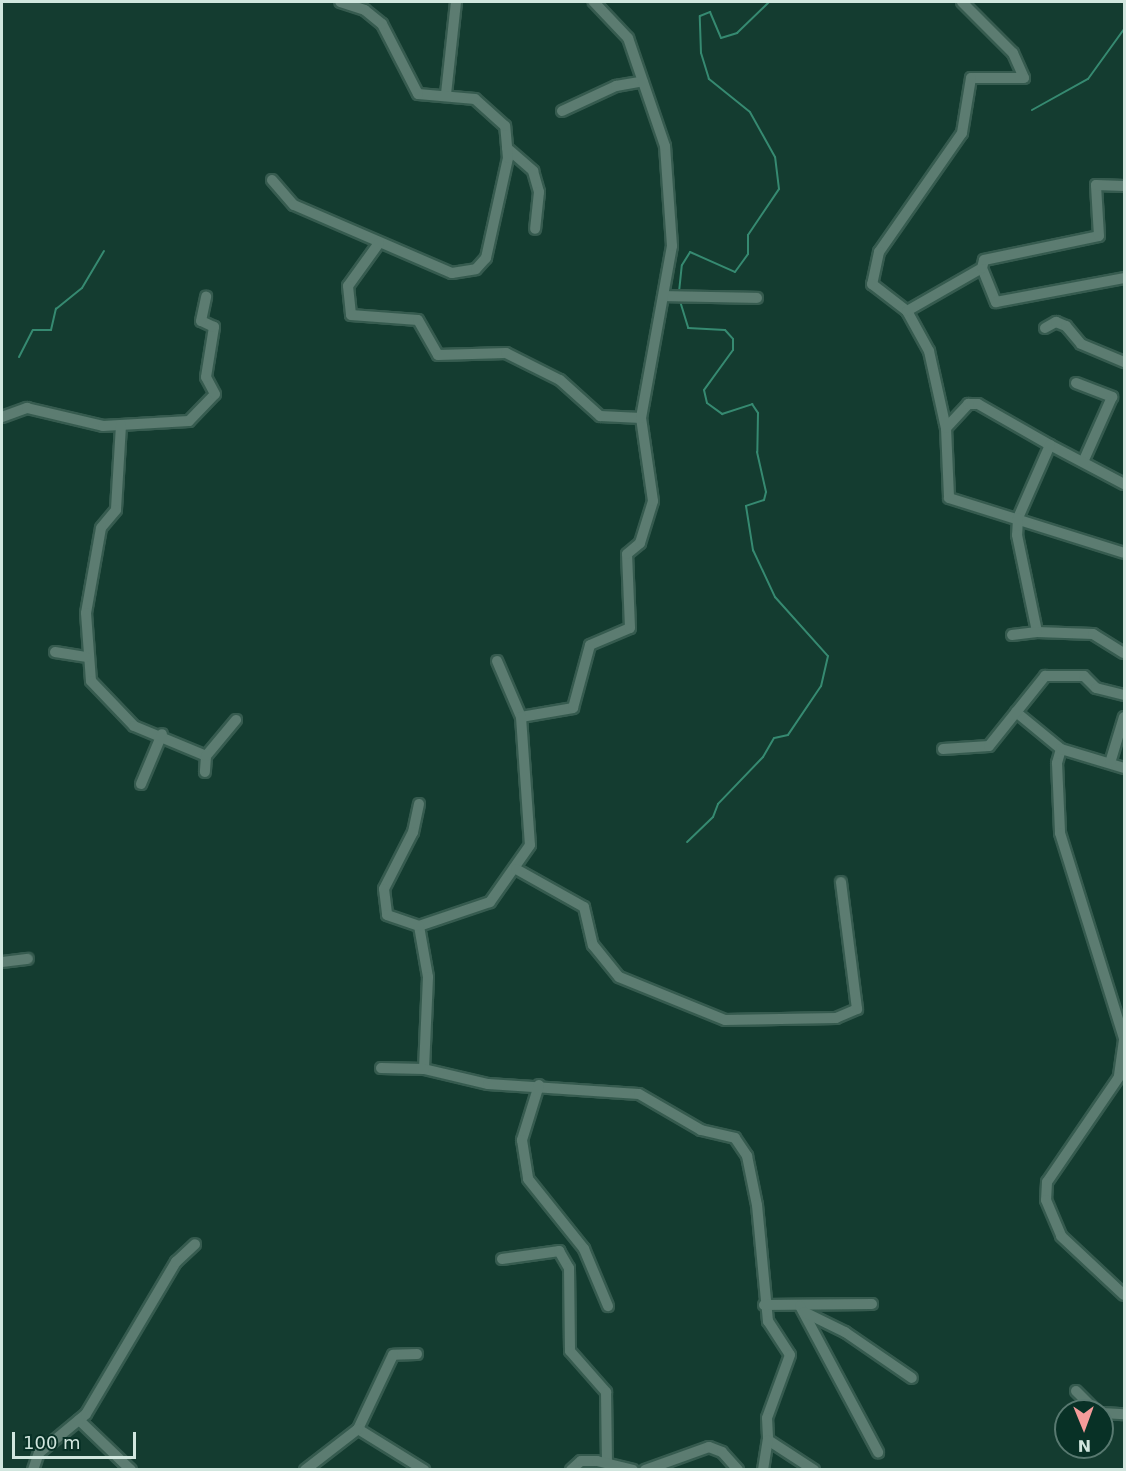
<!DOCTYPE html>
<style>
body{margin:0}
#map{position:relative;width:1126px;height:1471px;overflow:hidden;background:#143c30;font-family:"DejaVu Sans",sans-serif}
div>[style]{position:absolute}
[style*='--x']{left:calc(var(--x)*1px);top:calc(var(--y)*1px);width:calc(var(--w)*1px);rotate:calc(var(--a)*1deg)}
.stream>*{height:2px;margin:-1px;padding:0 1px;transform-origin:1px;border-radius:1px;background:#368a71}
.roads{filter:drop-shadow(2px 0 #365b4f) drop-shadow(-2px 0 #365b4f) drop-shadow(0 2px #365b4f) drop-shadow(0 -2px #365b4f)}
.minor>*{height:10px;margin:-5px;padding:0 5px;transform-origin:5px;border-radius:5px;background:#5c7c71}
span{translate:-50% -50%;white-space:nowrap;text-align:center;line-height:1.15;-webkit-text-stroke:6px #083126;paint-order:stroke}
.frame{position:absolute;inset:0;border:3px solid #d1e6de;pointer-events:none}
.north{position:absolute;left:1054px;top:1399px;width:60px;height:60px;box-sizing:border-box;background:#083126;border:2px solid #587970;border-radius:50%;rotate:179deg;font-size:16px;font-weight:700;line-height:24px;text-align:center;color:#d1e6de}
.north::after{content:'';display:block;margin:auto;width:21px;height:27px;background:#f59b9a;clip-path:polygon(50% 0,100% 100%,50% 72%,0 100%)}
.scale{position:absolute;left:12px;top:1432px;width:124px;height:27px;box-sizing:border-box;border:3px solid #d1e6de;border-top:0;padding-left:8px;font-size:18px;line-height:21px;white-space:nowrap;color:#d1e6de;-webkit-text-stroke:4px #083126;paint-order:stroke}
</style>
<div id="map">
<div class="stream">
<i style="--x:1032;--y:110;--w:64;--a:-29"></i>
<i style="--x:1088;--y:79;--w:62;--a:-54.2"></i>
<i style="--x:679;--y:292;--w:27;--a:-84"></i>
<i style="--x:682;--y:265;--w:15;--a:-58"></i>
<i style="--x:690;--y:252;--w:49;--a:24"></i>
<i style="--x:735;--y:272;--w:22;--a:-54"></i>
<i style="--x:748;--y:254;--w:19;--a:-90"></i>
<i style="--x:748;--y:235;--w:55;--a:-56"></i>
<i style="--x:779;--y:189;--w:32;--a:-97"></i>
<i style="--x:775;--y:157;--w:51;--a:-119.1"></i>
<i style="--x:750;--y:112;--w:53;--a:-141.2"></i>
<i style="--x:709;--y:79;--w:27;--a:-107"></i>
<i style="--x:701;--y:53;--w:37;--a:-92"></i>
<i style="--x:700;--y:16;--w:11;--a:-22"></i>
<i style="--x:710;--y:12;--w:28;--a:67"></i>
<i style="--x:721;--y:38;--w:17;--a:-17"></i>
<i style="--x:737;--y:33;--w:45;--a:-44.1"></i>
<i style="--x:680;--y:301;--w:28;--a:73"></i>
<i style="--x:688;--y:328;--w:37;--a:3"></i>
<i style="--x:725;--y:330;--w:12;--a:48"></i>
<i style="--x:733;--y:339;--w:11;--a:90"></i>
<i style="--x:733;--y:350;--w:49;--a:125.9"></i>
<i style="--x:704;--y:390;--w:13;--a:77"></i>
<i style="--x:707;--y:403;--w:19;--a:36"></i>
<i style="--x:722;--y:414;--w:32;--a:-18"></i>
<i style="--x:752;--y:404;--w:11;--a:56"></i>
<i style="--x:758;--y:413;--w:39;--a:91"></i>
<i style="--x:757;--y:452;--w:41;--a:77.3"></i>
<i style="--x:766;--y:492;--w:8;--a:104"></i>
<i style="--x:764;--y:500;--w:19;--a:162"></i>
<i style="--x:746;--y:506;--w:45;--a:81"></i>
<i style="--x:753;--y:550;--w:52;--a:64.9"></i>
<i style="--x:775;--y:597;--w:79;--a:48.1"></i>
<i style="--x:828;--y:656;--w:31;--a:103"></i>
<i style="--x:821;--y:686;--w:59;--a:124"></i>
<i style="--x:788;--y:735;--w:14;--a:168"></i>
<i style="--x:774;--y:738;--w:22;--a:120"></i>
<i style="--x:763;--y:757;--w:65;--a:133.8"></i>
<i style="--x:718;--y:804;--w:14;--a:111"></i>
<i style="--x:713;--y:817;--w:36;--a:136"></i>
<i style="--x:19;--y:357;--w:30;--a:-63"></i>
<i style="--x:33;--y:330;--w:18;--a:0"></i>
<i style="--x:51;--y:330;--w:22;--a:-77"></i>
<i style="--x:56;--y:309;--w:33;--a:-39"></i>
<i style="--x:82;--y:288;--w:43;--a:-59.3"></i>
</div>
<div class="roads">
<div class="minor">
<i style="--x:962;--y:2;--w:72;--a:45"></i>
<i style="--x:1013;--y:53;--w:27;--a:66"></i>
<i style="--x:1024;--y:78;--w:53;--a:180"></i>
<i style="--x:971;--y:78;--w:56;--a:99.3"></i>
<i style="--x:962;--y:133;--w:145;--a:124.9"></i>
<i style="--x:879;--y:252;--w:33;--a:102"></i>
<i style="--x:872;--y:284;--w:44;--a:37.6"></i>
<i style="--x:907;--y:311;--w:46;--a:61.2"></i>
<i style="--x:929;--y:351;--w:79;--a:77.6"></i>
<i style="--x:946;--y:428;--w:70;--a:87.5"></i>
<i style="--x:949;--y:498;--w:183;--a:17.4"></i>
<i style="--x:446;--y:94;--w:93;--a:-83.8"></i>
<i style="--x:562;--y:111;--w:60;--a:-24.8"></i>
<i style="--x:616;--y:86;--w:27;--a:-10"></i>
<i style="--x:507;--y:148;--w:35;--a:41"></i>
<i style="--x:533;--y:171;--w:22;--a:74"></i>
<i style="--x:539;--y:192;--w:37;--a:96"></i>
<i style="--x:272;--y:180;--w:33;--a:49"></i>
<i style="--x:294;--y:205;--w:172;--a:23.3"></i>
<i style="--x:452;--y:273;--w:24;--a:-9"></i>
<i style="--x:476;--y:269;--w:15;--a:-48"></i>
<i style="--x:486;--y:258;--w:102;--a:-77.6"></i>
<i style="--x:508;--y:158;--w:32;--a:-95"></i>
<i style="--x:505;--y:126;--w:40;--a:-138"></i>
<i style="--x:475;--y:99;--w:57;--a:-175"></i>
<i style="--x:418;--y:94;--w:79;--a:-117.2"></i>
<i style="--x:382;--y:24;--w:22;--a:-141"></i>
<i style="--x:365;--y:10;--w:26;--a:-162"></i>
<i style="--x:379;--y:243;--w:53;--a:125.8"></i>
<i style="--x:348;--y:286;--w:29;--a:84"></i>
<i style="--x:351;--y:315;--w:67;--a:4.3"></i>
<i style="--x:418;--y:320;--w:40;--a:60.3"></i>
<i style="--x:438;--y:355;--w:68;--a:-1.7"></i>
<i style="--x:506;--y:353;--w:60;--a:26.6"></i>
<i style="--x:560;--y:380;--w:54;--a:42"></i>
<i style="--x:600;--y:416;--w:41;--a:2.8"></i>
<i style="--x:982;--y:268;--w:37;--a:68"></i>
<i style="--x:996;--y:302;--w:130;--a:-10.6"></i>
<i style="--x:665;--y:296;--w:92;--a:1.2"></i>
<i style="--x:907;--y:311;--w:86;--a:-29.8"></i>
<i style="--x:982;--y:268;--w:8;--a:-76"></i>
<i style="--x:984;--y:260;--w:117;--a:-11.8"></i>
<i style="--x:1099;--y:236;--w:51;--a:-93.4"></i>
<i style="--x:1096;--y:185;--w:28;--a:2"></i>
<i style="--x:1045;--y:328;--w:13;--a:-29"></i>
<i style="--x:1056;--y:322;--w:11;--a:22"></i>
<i style="--x:1066;--y:326;--w:23;--a:50"></i>
<i style="--x:1081;--y:344;--w:47;--a:22.7"></i>
<i style="--x:1076;--y:383;--w:39;--a:21"></i>
<i style="--x:1112;--y:397;--w:69;--a:114"></i>
<i style="--x:2;--y:417;--w:27;--a:-20"></i>
<i style="--x:27;--y:408;--w:78;--a:13.3"></i>
<i style="--x:103;--y:426;--w:86;--a:-3.3"></i>
<i style="--x:189;--y:421;--w:37;--a:-46"></i>
<i style="--x:215;--y:394;--w:19;--a:-118"></i>
<i style="--x:206;--y:377;--w:51;--a:-80.9"></i>
<i style="--x:214;--y:327;--w:14;--a:-155"></i>
<i style="--x:201;--y:321;--w:25;--a:-78"></i>
<i style="--x:121;--y:425;--w:85;--a:93.4"></i>
<i style="--x:116;--y:510;--w:23;--a:130"></i>
<i style="--x:101;--y:528;--w:86;--a:100"></i>
<i style="--x:86;--y:613;--w:68;--a:85.8"></i>
<i style="--x:91;--y:681;--w:62;--a:46.3"></i>
<i style="--x:134;--y:726;--w:78;--a:22.6"></i>
<i style="--x:206;--y:756;--w:16;--a:94"></i>
<i style="--x:946;--y:428;--w:33;--a:-47"></i>
<i style="--x:968;--y:404;--w:10;--a:0"></i>
<i style="--x:978;--y:404;--w:83;--a:29.7"></i>
<i style="--x:1124;--y:484;--w:84;--a:-152.2"></i>
<i style="--x:1050;--y:445;--w:80;--a:113.7"></i>
<i style="--x:1018;--y:518;--w:17;--a:93"></i>
<i style="--x:1017;--y:535;--w:99;--a:78.3"></i>
<i style="--x:1037;--y:632;--w:56;--a:2"></i>
<i style="--x:1093;--y:634;--w:36;--a:32"></i>
<i style="--x:1012;--y:635;--w:25;--a:-7"></i>
<i style="--x:55;--y:652;--w:31;--a:9"></i>
<i style="--x:497;--y:661;--w:61;--a:66.8"></i>
<i style="--x:521;--y:717;--w:53;--a:-9.8"></i>
<i style="--x:573;--y:708;--w:65;--a:-74.9"></i>
<i style="--x:590;--y:645;--w:43;--a:-23"></i>
<i style="--x:630;--y:628;--w:74;--a:-92.3"></i>
<i style="--x:627;--y:554;--w:17;--a:-40"></i>
<i style="--x:640;--y:543;--w:44;--a:-72.8"></i>
<i style="--x:653;--y:501;--w:84;--a:-98.2"></i>
<i style="--x:641;--y:418;--w:175;--a:-79.8"></i>
<i style="--x:672;--y:246;--w:100;--a:-94"></i>
<i style="--x:665;--y:146;--w:114;--a:-108.9"></i>
<i style="--x:628;--y:38;--w:50;--a:-133.4"></i>
<i style="--x:1016;--y:712;--w:58;--a:39.4"></i>
<i style="--x:1061;--y:749;--w:15;--a:106"></i>
<i style="--x:1057;--y:763;--w:70;--a:87.5"></i>
<i style="--x:1060;--y:833;--w:215;--a:72.7"></i>
<i style="--x:521;--y:717;--w:128;--a:86"></i>
<i style="--x:530;--y:845;--w:70;--a:125.1"></i>
<i style="--x:490;--y:902;--w:75;--a:161.3"></i>
<i style="--x:419;--y:926;--w:52;--a:80"></i>
<i style="--x:428;--y:977;--w:92;--a:92.5"></i>
<i style="--x:424;--y:1069;--w:66;--a:13.2"></i>
<i style="--x:488;--y:1084;--w:151;--a:3.8"></i>
<i style="--x:639;--y:1094;--w:72;--a:30.1"></i>
<i style="--x:701;--y:1130;--w:35;--a:13"></i>
<i style="--x:735;--y:1138;--w:22;--a:56"></i>
<i style="--x:747;--y:1156;--w:50;--a:78.5"></i>
<i style="--x:757;--y:1205;--w:117;--a:84.6"></i>
<i style="--x:768;--y:1321;--w:40;--a:57.1"></i>
<i style="--x:790;--y:1355;--w:67;--a:110.1"></i>
<i style="--x:767;--y:1418;--w:22;--a:87"></i>
<i style="--x:768;--y:1440;--w:55;--a:33.1"></i>
<i style="--x:943;--y:749;--w:46;--a:-3.7"></i>
<i style="--x:989;--y:746;--w:90;--a:-51.3"></i>
<i style="--x:1045;--y:676;--w:39;--a:0"></i>
<i style="--x:1084;--y:676;--w:17;--a:45"></i>
<i style="--x:1096;--y:688;--w:29;--a:14"></i>
<i style="--x:1061;--y:749;--w:66;--a:16.8"></i>
<i style="--x:206;--y:756;--w:47;--a:-50.2"></i>
<i style="--x:1110;--y:763;--w:48;--a:-73.1"></i>
<i style="--x:141;--y:784;--w:54;--a:-67.2"></i>
<i style="--x:419;--y:804;--w:29;--a:102"></i>
<i style="--x:413;--y:832;--w:64;--a:117"></i>
<i style="--x:384;--y:889;--w:26;--a:83"></i>
<i style="--x:387;--y:915;--w:34;--a:19"></i>
<i style="--x:516;--y:869;--w:78;--a:29.2"></i>
<i style="--x:584;--y:907;--w:39;--a:77"></i>
<i style="--x:593;--y:945;--w:41;--a:50.9"></i>
<i style="--x:619;--y:977;--w:114;--a:22.1"></i>
<i style="--x:725;--y:1020;--w:111;--a:-1"></i>
<i style="--x:836;--y:1018;--w:23;--a:-23"></i>
<i style="--x:857;--y:1009;--w:128;--a:-97.2"></i>
<i style="--x:2;--y:962;--w:26;--a:-7"></i>
<i style="--x:1124;--y:1040;--w:37;--a:98"></i>
<i style="--x:1119;--y:1077;--w:127;--a:124.4"></i>
<i style="--x:1047;--y:1182;--w:18;--a:93"></i>
<i style="--x:1046;--y:1200;--w:39;--a:67"></i>
<i style="--x:1061;--y:1236;--w:86;--a:43.1"></i>
<i style="--x:381;--y:1068;--w:43;--a:1.3"></i>
<i style="--x:539;--y:1085;--w:58;--a:107.2"></i>
<i style="--x:522;--y:1140;--w:39;--a:81"></i>
<i style="--x:528;--y:1179;--w:90;--a:51.3"></i>
<i style="--x:584;--y:1249;--w:62;--a:67.2"></i>
<i style="--x:502;--y:1259;--w:58;--a:-8"></i>
<i style="--x:559;--y:1251;--w:20;--a:60"></i>
<i style="--x:569;--y:1268;--w:83;--a:89.3"></i>
<i style="--x:570;--y:1351;--w:55;--a:48.7"></i>
<i style="--x:606;--y:1392;--w:70;--a:89.2"></i>
<i style="--x:764;--y:1305;--w:108;--a:-0.5"></i>
<i style="--x:800;--y:1306;--w:166;--a:61.9"></i>
<i style="--x:804;--y:1312;--w:46;--a:26"></i>
<i style="--x:845;--y:1332;--w:81;--a:34.5"></i>
<i style="--x:417;--y:1354;--w:24;--a:178"></i>
<i style="--x:393;--y:1355;--w:82;--a:115.3"></i>
<i style="--x:358;--y:1429;--w:78;--a:31.8"></i>
<i style="--x:1076;--y:1391;--w:28;--a:45"></i>
<i style="--x:1102;--y:1413;--w:22;--a:3"></i>
<i style="--x:79;--y:1420;--w:72;--a:43.9"></i>
<i style="--x:33;--y:1470;--w:18;--a:-71"></i>
<i style="--x:39;--y:1453;--w:61;--a:-39.7"></i>
<i style="--x:86;--y:1414;--w:177;--a:-59.4"></i>
<i style="--x:176;--y:1262;--w:26;--a:-43"></i>
<i style="--x:305;--y:1470;--w:67;--a:-37.7"></i>
<i style="--x:571;--y:1470;--w:13;--a:-42"></i>
<i style="--x:581;--y:1461;--w:16;--a:0"></i>
<i style="--x:597;--y:1461;--w:37;--a:14"></i>
<i style="--x:645;--y:1470;--w:68;--a:-19.8"></i>
<i style="--x:709;--y:1447;--w:14;--a:21"></i>
<i style="--x:722;--y:1452;--w:24;--a:48"></i>
<i style="--x:763;--y:1470;--w:30;--a:-81"></i>
</div>
</div>
<div class="frame"></div>
<div class="north">N</div>
<div class="scale">100 m</div>
</div>
